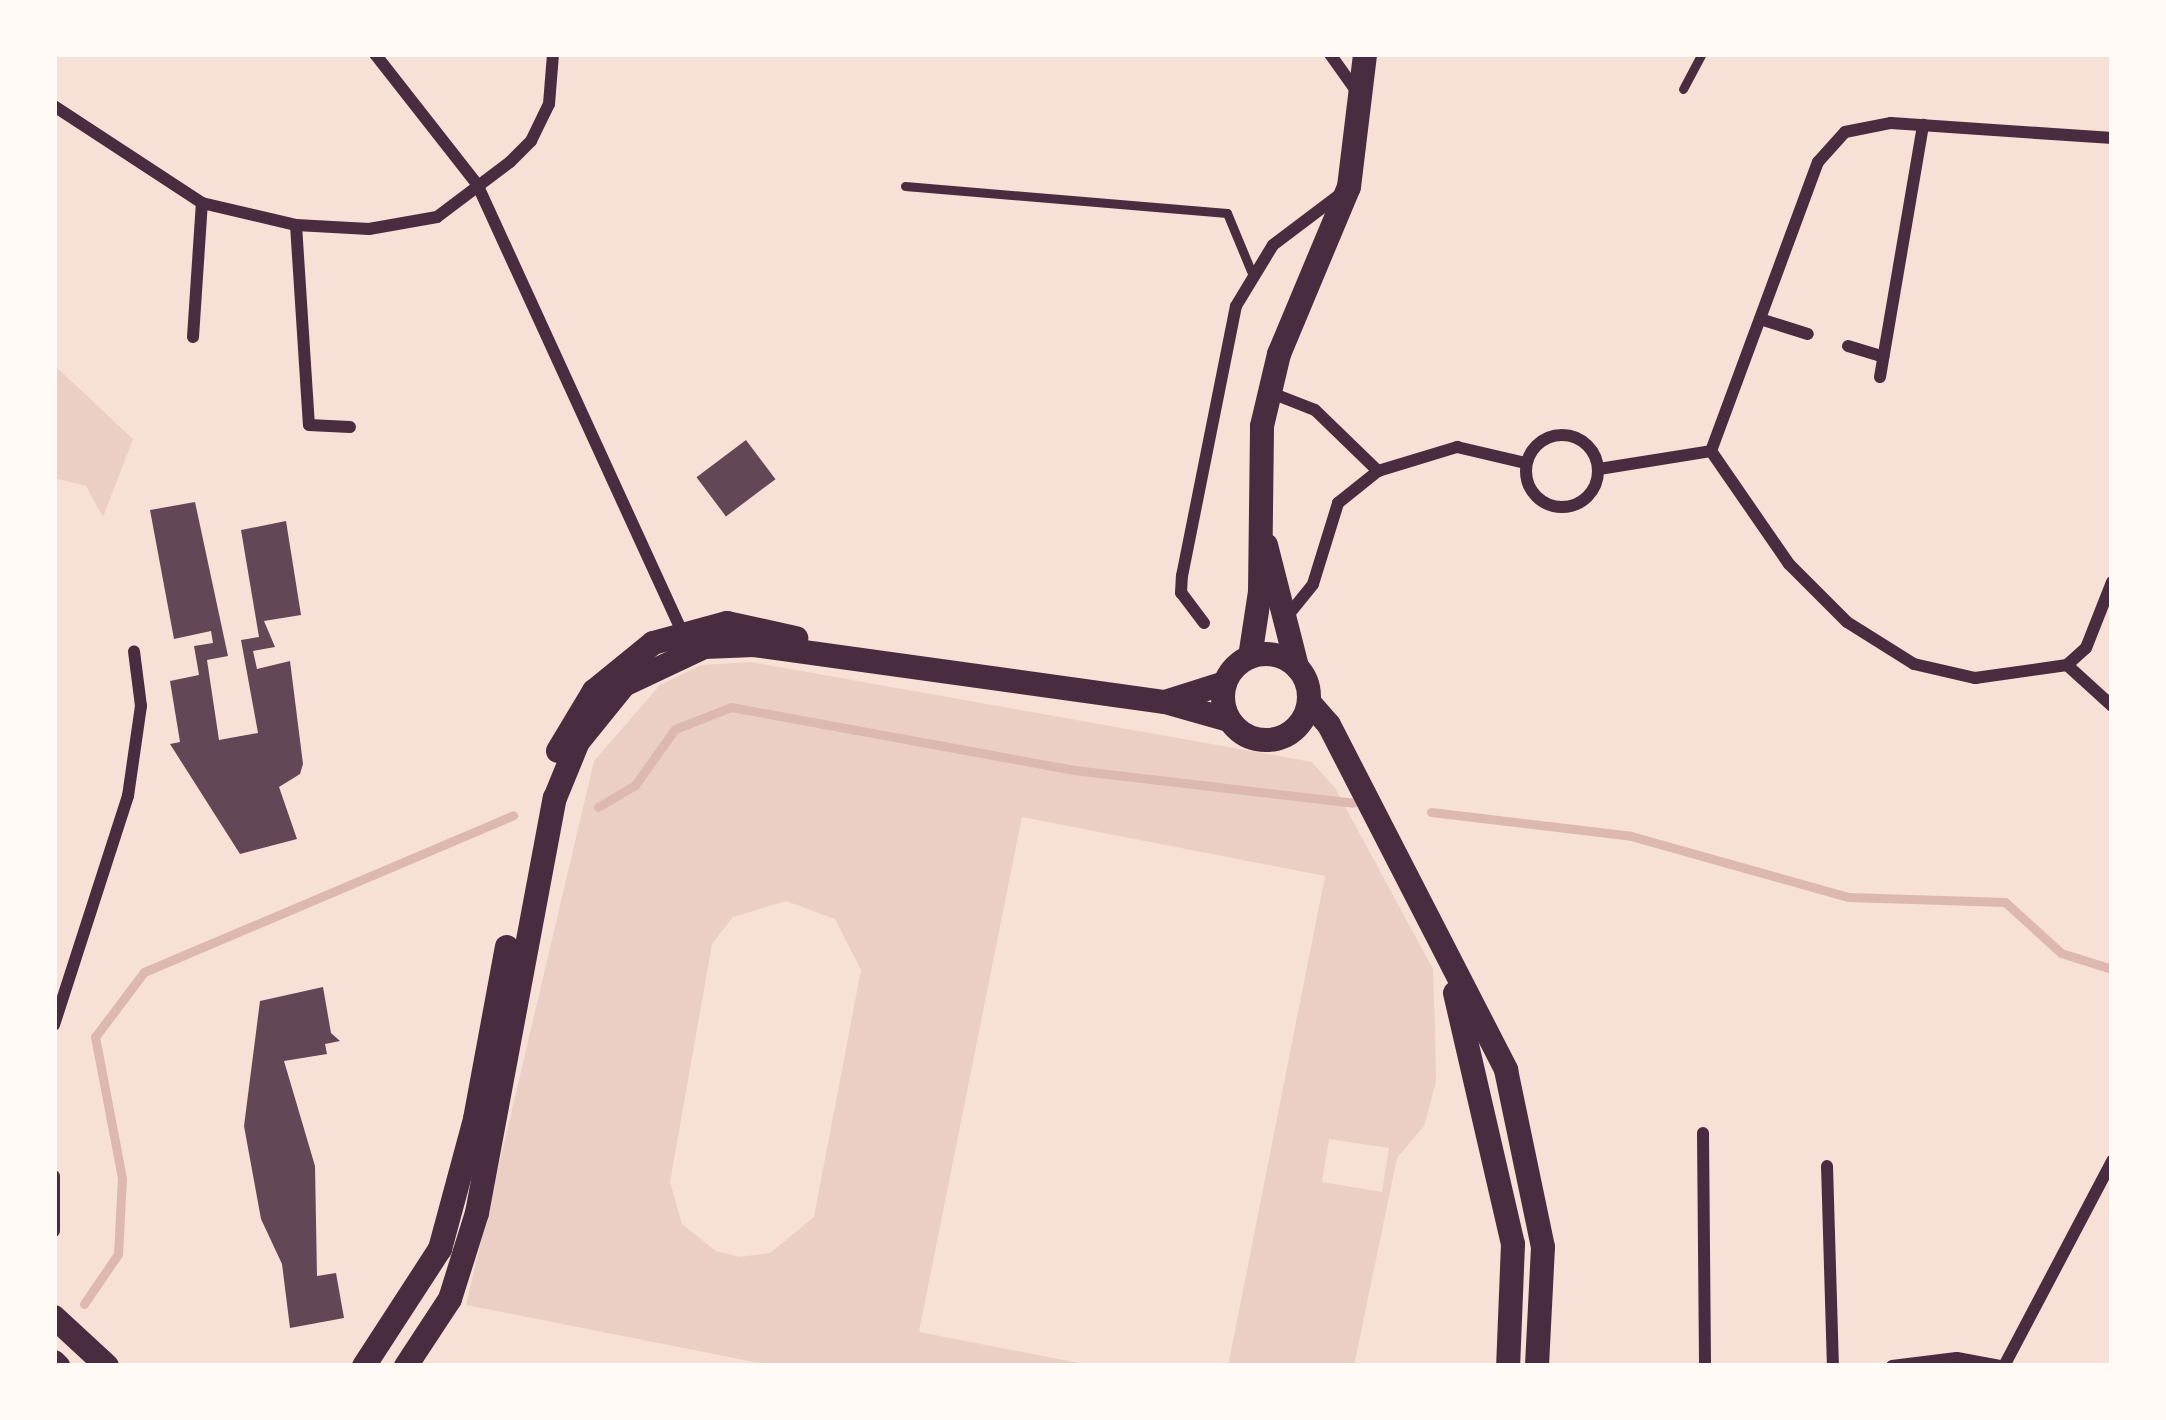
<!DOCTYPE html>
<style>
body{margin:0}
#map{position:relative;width:2166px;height:1420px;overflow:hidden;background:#f7e1d7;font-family:"Exo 2",sans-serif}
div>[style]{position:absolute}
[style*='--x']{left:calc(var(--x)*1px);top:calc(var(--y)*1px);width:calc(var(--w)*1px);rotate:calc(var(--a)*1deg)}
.green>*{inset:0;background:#ebcfc5}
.stream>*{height:9px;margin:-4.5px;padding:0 4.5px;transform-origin:4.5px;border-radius:4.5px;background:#dcb8b0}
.building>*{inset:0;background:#644757;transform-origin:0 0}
.service>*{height:9px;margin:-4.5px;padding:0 4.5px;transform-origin:4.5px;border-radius:4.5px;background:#4a2c40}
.minor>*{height:12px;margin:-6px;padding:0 6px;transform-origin:6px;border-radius:6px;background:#4a2c40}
.minor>.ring{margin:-6px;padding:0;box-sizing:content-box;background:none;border:12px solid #4a2c40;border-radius:50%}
.secondary>*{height:24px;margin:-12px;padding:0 12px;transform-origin:12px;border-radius:12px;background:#4a2c40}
.secondary>.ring{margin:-12px;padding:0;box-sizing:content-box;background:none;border:24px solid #4a2c40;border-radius:50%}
span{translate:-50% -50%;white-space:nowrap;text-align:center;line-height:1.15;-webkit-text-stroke:9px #fffaf5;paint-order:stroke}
.frame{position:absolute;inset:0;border:57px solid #fffaf5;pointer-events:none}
</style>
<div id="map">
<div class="green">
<i style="clip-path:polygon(54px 365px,133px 439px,103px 517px,86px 486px,54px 478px)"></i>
<i style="clip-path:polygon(evenodd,751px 662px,1312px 762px,1335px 788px,1433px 969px,1435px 1029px,1436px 1082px,1424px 1126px,1397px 1158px,1354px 1366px,1228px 1366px,1325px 876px,1022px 817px,919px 1332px,1094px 1366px,774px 1366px,466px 1305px,594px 761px,660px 685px,701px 665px,751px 662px,786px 901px,835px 919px,861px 970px,814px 1217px,770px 1253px,740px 1257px,716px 1251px,682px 1224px,670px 1182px,712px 944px,733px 917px,786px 901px,751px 662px,1329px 1139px,1389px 1148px,1382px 1192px,1322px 1182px,1329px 1139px)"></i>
</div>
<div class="stream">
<i style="--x:598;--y:807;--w:43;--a:-30.7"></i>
<i style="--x:635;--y:785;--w:69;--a:-54.5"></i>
<i style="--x:675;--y:729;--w:60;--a:-21.4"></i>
<i style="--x:731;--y:707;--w:349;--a:10.4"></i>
<i style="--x:1074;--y:770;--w:281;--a:6.7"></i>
<i style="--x:1431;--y:812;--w:201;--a:6.8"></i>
<i style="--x:1631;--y:836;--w:225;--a:15.7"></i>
<i style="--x:1848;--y:897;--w:157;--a:1.8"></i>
<i style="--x:2005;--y:902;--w:76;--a:42.3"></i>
<i style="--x:2061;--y:953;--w:53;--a:17.4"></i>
<i style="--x:84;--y:1304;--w:60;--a:-55.8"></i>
<i style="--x:118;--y:1254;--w:76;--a:-87"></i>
<i style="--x:122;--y:1178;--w:144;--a:-100.8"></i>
<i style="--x:95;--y:1037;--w:81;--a:-53"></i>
<i style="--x:144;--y:972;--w:401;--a:-23"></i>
</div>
<div class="building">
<i style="left:746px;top:440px;width:49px;height:62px;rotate:53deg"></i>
<i style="clip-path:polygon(195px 502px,228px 656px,207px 660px,219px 740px,258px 733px,241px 640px,259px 637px,241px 530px,286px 521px,301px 615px,264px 621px,275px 647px,253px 651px,257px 669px,290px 661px,303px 764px,300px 774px,279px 787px,297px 839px,240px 854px,170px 744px,180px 742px,170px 681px,199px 675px,194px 646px,213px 643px,211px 631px,174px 639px,150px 510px)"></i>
<i style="clip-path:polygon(323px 987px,331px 1033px,340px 1041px,325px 1044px,327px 1054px,284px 1061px,315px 1166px,317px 1276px,336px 1273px,344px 1318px,290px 1328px,282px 1264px,261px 1219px,244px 1126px,260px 1001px)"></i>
</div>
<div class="service">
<i style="--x:1683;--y:89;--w:40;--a:-62"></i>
<i style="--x:905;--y:186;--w:323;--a:4.8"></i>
<i style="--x:1227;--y:213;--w:63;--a:67.5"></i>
</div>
<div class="minor">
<i style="--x:375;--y:54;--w:165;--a:51.9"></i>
<i style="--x:477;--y:184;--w:495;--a:65.4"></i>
<i style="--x:1330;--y:54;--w:47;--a:54.6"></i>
<i style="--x:54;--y:106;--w:177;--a:33.2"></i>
<i style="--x:202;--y:203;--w:97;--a:13.2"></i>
<i style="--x:296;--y:225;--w:73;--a:3.1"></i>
<i style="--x:369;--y:229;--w:69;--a:-10"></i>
<i style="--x:437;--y:217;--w:91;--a:-37"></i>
<i style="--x:510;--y:162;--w:30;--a:-45"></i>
<i style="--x:531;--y:141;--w:41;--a:-64.1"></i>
<i style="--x:549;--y:104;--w:50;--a:-85.4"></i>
<i style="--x:296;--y:225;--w:200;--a:86.3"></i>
<i style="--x:309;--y:425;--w:41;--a:2.8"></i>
<i style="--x:1760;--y:319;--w:50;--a:17.4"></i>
<i style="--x:193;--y:337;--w:134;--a:-86.2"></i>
<i style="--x:1848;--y:346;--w:37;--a:17"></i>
<i style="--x:1880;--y:377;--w:256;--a:-80.3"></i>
<i style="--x:1269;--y:392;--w:49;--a:21.4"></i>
<i style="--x:1315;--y:410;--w:88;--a:44.1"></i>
<i class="ring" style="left:1526px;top:435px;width:60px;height:60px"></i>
<i style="--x:1711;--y:451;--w:308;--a:-69.7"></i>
<i style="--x:1818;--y:162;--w:40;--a:-48"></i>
<i style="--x:1845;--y:132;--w:47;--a:-11.1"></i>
<i style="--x:1891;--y:123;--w:222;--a:3.9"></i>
<i style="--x:1711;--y:451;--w:137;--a:55.4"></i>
<i style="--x:1789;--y:564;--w:82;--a:45"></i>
<i style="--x:1847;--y:622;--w:79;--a:32.1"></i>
<i style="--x:1914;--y:664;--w:63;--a:12.9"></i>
<i style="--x:1975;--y:678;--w:93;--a:-8"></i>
<i style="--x:2067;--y:665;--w:25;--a:-42"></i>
<i style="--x:2086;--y:648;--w:71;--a:-68.5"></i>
<i style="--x:1599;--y:469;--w:113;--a:-9.1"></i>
<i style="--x:1289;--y:614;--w:38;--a:-51"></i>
<i style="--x:1313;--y:584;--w:85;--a:-72.8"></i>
<i style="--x:1338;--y:503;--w:51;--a:-38.7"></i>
<i style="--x:1378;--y:471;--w:83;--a:-16.9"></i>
<i style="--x:1457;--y:447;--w:71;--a:13.1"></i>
<i style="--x:1204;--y:623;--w:38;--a:-127"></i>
<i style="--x:1181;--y:593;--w:17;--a:-87"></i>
<i style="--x:1182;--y:576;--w:275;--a:-78.7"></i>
<i style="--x:1236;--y:306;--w:71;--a:-58.8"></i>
<i style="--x:1273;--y:245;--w:88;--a:-37.1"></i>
<i style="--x:2067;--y:665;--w:61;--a:42.3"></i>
<i style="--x:54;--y:1025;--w:241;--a:-72.1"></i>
<i style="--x:128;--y:796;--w:91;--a:-81.8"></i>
<i style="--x:141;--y:706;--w:55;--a:-97.3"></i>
<i style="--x:1703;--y:1133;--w:233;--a:89.5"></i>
<i style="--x:1827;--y:1166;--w:200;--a:88.3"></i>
<i style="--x:54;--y:1176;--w:55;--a:90"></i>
<i style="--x:1892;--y:1366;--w:65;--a:-7"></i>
<i style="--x:1957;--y:1358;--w:45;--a:10.3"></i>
<i style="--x:2004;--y:1366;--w:232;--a:-62.2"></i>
</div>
<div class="secondary">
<i style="--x:1266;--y:545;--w:126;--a:75.7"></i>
<i class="ring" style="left:1223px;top:654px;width:62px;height:62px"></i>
<i style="--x:1250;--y:657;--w:66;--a:-81.3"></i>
<i style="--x:1260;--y:592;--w:166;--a:-89.3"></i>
<i style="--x:1262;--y:426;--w:74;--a:-76.7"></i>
<i style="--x:1279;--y:354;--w:181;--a:-67.3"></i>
<i style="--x:1349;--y:187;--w:134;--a:-83.1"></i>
<i style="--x:1165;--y:702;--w:63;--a:-17.6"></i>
<i style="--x:1309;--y:702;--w:30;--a:49"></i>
<i style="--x:1329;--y:725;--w:388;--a:62.8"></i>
<i style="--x:1506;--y:1070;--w:181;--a:78.2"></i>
<i style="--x:1543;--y:1247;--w:119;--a:92.9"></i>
<i style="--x:558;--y:751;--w:70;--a:-59"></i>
<i style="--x:594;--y:691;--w:76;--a:-39.1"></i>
<i style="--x:653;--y:643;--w:77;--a:-15.1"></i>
<i style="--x:727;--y:623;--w:71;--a:12.3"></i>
<i style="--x:1455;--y:993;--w:258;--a:77"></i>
<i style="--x:1513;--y:1244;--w:122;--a:92.3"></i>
<i style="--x:54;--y:1317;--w:72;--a:42.8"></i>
<i style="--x:54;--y:1362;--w:6;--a:45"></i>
<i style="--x:364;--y:1366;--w:140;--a:-57"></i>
<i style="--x:440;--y:1249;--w:135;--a:-74.9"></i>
<i style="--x:475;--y:1119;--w:175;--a:-79.5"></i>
<i style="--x:406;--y:1366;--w:80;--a:-56.7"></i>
<i style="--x:450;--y:1299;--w:90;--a:-72.6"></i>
<i style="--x:477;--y:1213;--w:422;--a:-79.4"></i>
<i style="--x:555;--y:798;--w:61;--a:-67.7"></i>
<i style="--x:578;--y:742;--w:73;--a:-51.1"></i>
<i style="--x:624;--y:685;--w:89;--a:-25.4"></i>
<i style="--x:704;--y:647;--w:50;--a:-2.3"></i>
<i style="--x:754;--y:645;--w:415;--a:7.9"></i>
<i style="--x:1165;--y:702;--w:66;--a:15.7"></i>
</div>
<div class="frame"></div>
</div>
